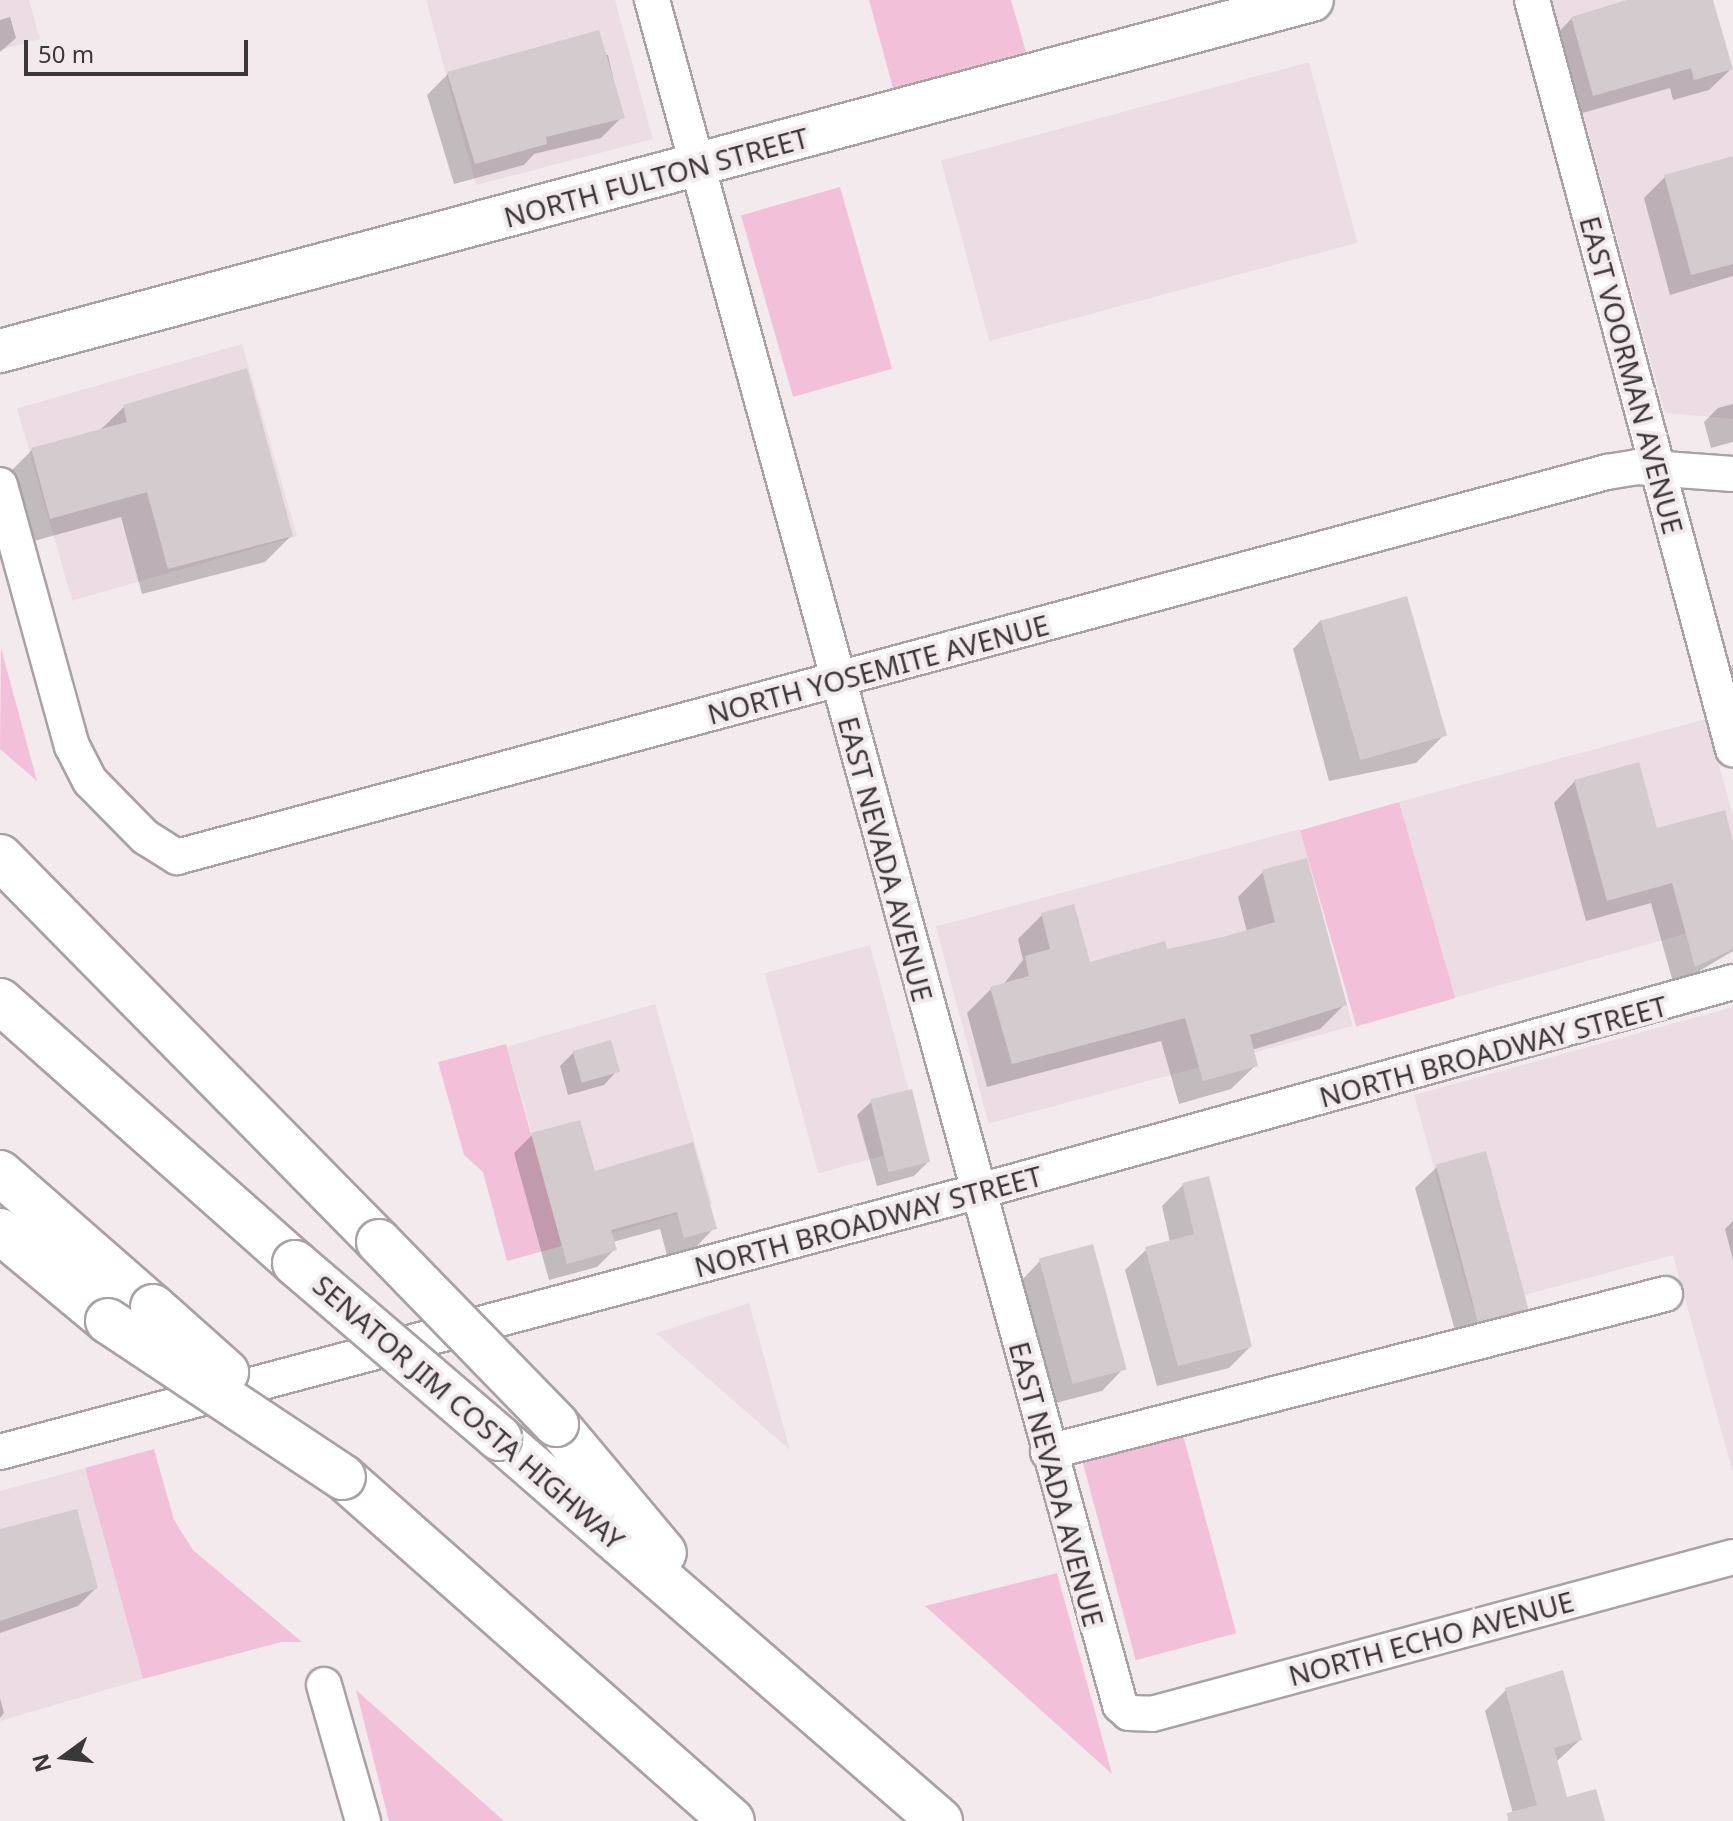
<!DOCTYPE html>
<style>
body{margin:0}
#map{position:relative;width:1733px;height:1821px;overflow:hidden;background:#f3eaee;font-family:"Noto Sans",sans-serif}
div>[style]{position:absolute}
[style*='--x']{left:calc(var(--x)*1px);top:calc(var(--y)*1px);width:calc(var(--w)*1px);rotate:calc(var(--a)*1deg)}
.built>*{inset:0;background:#ecdce4;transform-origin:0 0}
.green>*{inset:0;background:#f2c1d9;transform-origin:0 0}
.shadow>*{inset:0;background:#0003}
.building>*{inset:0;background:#d4cbcf;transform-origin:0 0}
.roads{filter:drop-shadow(2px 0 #aaa1a5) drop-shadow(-2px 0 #aaa1a5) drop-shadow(0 2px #aaa1a5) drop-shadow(0 -2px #aaa1a5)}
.minor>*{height:34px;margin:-17px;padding:0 17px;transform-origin:17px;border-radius:17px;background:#fff}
.major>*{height:42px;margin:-21px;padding:0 21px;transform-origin:21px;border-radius:21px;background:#fff}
.highway>*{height:44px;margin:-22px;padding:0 22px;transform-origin:22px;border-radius:22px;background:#fff}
.bridges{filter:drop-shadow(2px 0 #aaa1a5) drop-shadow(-2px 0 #aaa1a5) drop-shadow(0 2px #aaa1a5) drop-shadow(0 -2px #aaa1a5)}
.highway-bridge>*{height:44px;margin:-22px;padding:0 22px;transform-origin:22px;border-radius:22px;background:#fff}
span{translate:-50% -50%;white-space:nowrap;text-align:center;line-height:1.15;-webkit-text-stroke:8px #f3eaee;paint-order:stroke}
.street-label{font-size:28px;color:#3b3839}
.north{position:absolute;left:24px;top:1717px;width:80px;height:80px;-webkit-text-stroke:6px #f3eaee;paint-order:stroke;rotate:255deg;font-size:22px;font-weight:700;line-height:32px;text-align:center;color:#3b3839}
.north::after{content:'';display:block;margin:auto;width:28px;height:36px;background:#3b3839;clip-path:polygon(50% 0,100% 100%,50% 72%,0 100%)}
.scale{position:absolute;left:24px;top:40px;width:224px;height:36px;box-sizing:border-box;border:4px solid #3b3839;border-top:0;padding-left:10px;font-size:24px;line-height:28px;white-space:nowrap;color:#3b3839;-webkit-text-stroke:6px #f3eaee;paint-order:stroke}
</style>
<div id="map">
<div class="built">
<i style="clip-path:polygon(0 0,29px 0,40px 39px,0 50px)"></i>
<i style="clip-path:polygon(426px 0,615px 0,653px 139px,476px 185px)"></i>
<i style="clip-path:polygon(1552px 0,1672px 0,1694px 79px,1733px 69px,1733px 419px,1665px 413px)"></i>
<i style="left:1309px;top:62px;width:187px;height:381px;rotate:75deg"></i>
<i style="left:242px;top:344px;width:200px;height:234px;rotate:74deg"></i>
<i style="clip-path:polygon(1706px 719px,1733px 816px,1733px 912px,1685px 934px,1454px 998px,1399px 802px)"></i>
<i style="left:1300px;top:829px;width:204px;height:377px;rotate:75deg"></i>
<i style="left:870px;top:945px;width:207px;height:109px;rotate:75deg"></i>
<i style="left:655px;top:1004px;width:208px;height:154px;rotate:74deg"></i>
<i style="clip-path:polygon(1733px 1007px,1733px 1473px,1673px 1255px,1473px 1309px,1414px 1095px)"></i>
<i style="clip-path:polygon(749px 1303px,790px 1450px,656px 1333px)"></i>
<i style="clip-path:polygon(85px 1468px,143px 1679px,0 1721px,0 1491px)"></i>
</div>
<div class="green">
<i style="clip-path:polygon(869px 0,1011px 0,1026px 52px,893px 88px)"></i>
<i style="left:840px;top:187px;width:189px;height:103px;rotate:74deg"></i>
<i style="clip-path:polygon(1px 648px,37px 781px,0 749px)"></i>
<i style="left:1399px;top:802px;width:204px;height:103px;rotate:74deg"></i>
<i style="clip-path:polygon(506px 1044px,562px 1246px,507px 1261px,483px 1172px,464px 1155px,438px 1062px)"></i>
<i style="left:1178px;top:1416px;width:225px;height:104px;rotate:75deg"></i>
<i style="clip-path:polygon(154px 1449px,174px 1520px,193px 1550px,302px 1642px,281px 1642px,143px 1679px,85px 1468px)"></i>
<i style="clip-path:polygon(1057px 1573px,1112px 1774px,925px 1606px)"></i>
<i style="clip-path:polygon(356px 1690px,504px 1821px,389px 1821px)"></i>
</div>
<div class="shadow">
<i style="clip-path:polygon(1634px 0,1711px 0,1731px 69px,1709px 90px,1673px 100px,1670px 88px,1572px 116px,1551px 40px,1572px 18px)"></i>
<i style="clip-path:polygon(10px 17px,16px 38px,0 52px,0 20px)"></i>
<i style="clip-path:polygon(608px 55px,622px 117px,601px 138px,534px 154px,524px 165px,454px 184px,427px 95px,448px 74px)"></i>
<i style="clip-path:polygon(1733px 158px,1733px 276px,1670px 295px,1644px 198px,1665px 177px)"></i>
<i style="clip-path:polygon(1733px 404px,1733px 442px,1711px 448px,1704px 422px,1718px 408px)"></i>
<i style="clip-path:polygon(124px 407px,291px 536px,265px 562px,142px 594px,121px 517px,23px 544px,5px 477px,32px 450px,98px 432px)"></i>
<i style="clip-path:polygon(1321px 620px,1444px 735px,1416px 763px,1329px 781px,1293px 649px)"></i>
<i style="clip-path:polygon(1733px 665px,1733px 755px,1705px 693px)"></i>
<i style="clip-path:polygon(1575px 781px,1656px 831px,1733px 849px,1733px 951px,1674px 986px,1651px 903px,1586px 921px,1554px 803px)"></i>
<i style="clip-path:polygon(1263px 872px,1345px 1004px,1320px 1029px,1252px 1050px,1256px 1065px,1231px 1089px,1179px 1104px,1161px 1041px,987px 1087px,967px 1013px,991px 989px,1002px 986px,1023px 960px,1018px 939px,1042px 915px,1089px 965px,1166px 951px,1247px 932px,1238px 897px)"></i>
<i style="clip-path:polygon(574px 1052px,617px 1071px,604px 1085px,568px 1095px,560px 1066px)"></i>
<i style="clip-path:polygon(871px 1102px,928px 1162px,914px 1176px,877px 1186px,857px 1115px)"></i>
<i style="clip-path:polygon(532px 1135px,593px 1173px,714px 1228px,696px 1247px,667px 1255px,660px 1229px,613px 1242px,615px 1249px,597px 1267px,549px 1280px,514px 1153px)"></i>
<i style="clip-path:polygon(1437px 1167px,1527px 1308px,1505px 1329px,1458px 1341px,1415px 1188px)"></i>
<i style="clip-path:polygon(1183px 1185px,1250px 1347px,1229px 1368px,1157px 1386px,1125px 1270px,1147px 1249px,1170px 1242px,1162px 1206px)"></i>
<i style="clip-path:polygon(1733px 1221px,1733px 1260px,1725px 1229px)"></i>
<i style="clip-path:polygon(1040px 1261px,1123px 1369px,1102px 1391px,1052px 1404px,1019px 1283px)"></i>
<i style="clip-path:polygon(0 1531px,96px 1588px,78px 1606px,0 1633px)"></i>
<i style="clip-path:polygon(1506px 1690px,1580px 1740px,1556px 1762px,1566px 1799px,1603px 1821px,1515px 1821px,1485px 1711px)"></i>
<i style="clip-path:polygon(0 1698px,4px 1713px,0 1718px)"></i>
</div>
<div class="building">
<i style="clip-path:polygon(1627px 0,1713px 0,1733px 69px,1694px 80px,1691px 68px,1593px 96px,1571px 17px)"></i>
<i style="clip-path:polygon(599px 30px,625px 118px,546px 137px,547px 144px,475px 164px,447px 72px)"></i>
<i style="clip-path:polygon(1733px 156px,1733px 264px,1691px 275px,1664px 175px)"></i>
<i style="clip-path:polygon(247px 368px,293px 536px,168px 569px,147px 492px,50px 519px,31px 448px,127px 422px,123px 405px)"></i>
<i style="left:1407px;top:596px;width:145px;height:90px;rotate:74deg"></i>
<i style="clip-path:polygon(1639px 762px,1657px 828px,1725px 810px,1733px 841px,1733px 949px,1695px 967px,1672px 883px,1607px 901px,1574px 780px)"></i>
<i style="clip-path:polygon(1307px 858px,1347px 1005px,1250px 1035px,1258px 1066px,1203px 1081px,1185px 1018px,1012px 1064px,990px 987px,1029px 976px,1025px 956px,1050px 949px,1041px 913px,1074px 904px,1090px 962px,1165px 941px,1167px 949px,1223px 937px,1275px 922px,1262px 870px)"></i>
<i style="left:611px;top:1040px;width:33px;height:40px;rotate:74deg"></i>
<i style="left:912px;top:1089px;width:75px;height:43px;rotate:76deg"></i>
<i style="clip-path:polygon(580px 1120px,595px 1171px,693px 1142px,717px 1229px,684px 1238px,677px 1212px,611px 1230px,617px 1250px,567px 1264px,531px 1133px)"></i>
<i style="left:1486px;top:1151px;width:163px;height:52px;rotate:75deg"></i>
<i style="clip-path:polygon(1209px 1176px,1252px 1347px,1178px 1366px,1145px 1247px,1194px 1234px,1182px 1183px)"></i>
<i style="left:1093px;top:1244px;width:130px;height:56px;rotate:75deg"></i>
<i style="clip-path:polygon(77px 1509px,98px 1588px,0 1621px,0 1529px)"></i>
<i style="clip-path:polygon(1563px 1670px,1582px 1740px,1554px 1748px,1567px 1797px,1596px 1789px,1605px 1821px,1508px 1821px,1507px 1813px,1537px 1805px,1505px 1688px)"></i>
</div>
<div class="roads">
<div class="minor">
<i style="--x:652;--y:0;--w:1768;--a:74.65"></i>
<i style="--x:1120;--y:1705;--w:12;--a:42"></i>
<i style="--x:1129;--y:1713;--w:23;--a:2"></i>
<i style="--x:1152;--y:1714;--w:602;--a:-15.12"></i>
<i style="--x:1532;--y:0;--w:776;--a:74.98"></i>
<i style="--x:0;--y:485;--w:271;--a:74.6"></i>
<i style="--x:72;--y:746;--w:39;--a:63"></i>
<i style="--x:90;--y:781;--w:78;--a:45.5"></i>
<i style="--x:145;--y:837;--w:38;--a:32"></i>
<i style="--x:177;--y:857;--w:1481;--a:-15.07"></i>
<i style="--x:1607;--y:472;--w:30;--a:-9"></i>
<i style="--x:1637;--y:467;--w:96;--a:4.2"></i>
<i style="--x:0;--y:1452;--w:1010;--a:-14.92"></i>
<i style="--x:976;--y:1192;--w:786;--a:-15.5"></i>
<i style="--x:1048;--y:1452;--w:637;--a:-14.36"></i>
<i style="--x:324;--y:1685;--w:141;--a:74"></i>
</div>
<div class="major">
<i style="--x:0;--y:351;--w:1358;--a:-14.98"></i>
</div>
<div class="highway">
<i style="--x:0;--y:857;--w:540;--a:45.45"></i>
<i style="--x:0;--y:1001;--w:395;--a:41.6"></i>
<i style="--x:0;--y:1173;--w:203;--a:41.2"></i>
<i style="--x:0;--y:1231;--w:141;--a:39.8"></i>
<i style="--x:556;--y:1424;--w:168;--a:50.1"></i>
<i style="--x:499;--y:1438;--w:584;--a:40.97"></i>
<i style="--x:343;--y:1477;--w:519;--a:41.49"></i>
</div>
</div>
<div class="bridges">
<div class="highway-bridge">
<i style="--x:379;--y:1242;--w:254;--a:45.8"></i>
<i style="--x:295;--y:1263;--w:269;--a:40.6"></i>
<i style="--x:153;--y:1307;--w:98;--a:41.7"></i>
<i style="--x:108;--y:1321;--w:282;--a:33.6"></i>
</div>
</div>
<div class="street-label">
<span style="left:656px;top:177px;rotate:-15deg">NORTH FULTON STREET</span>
<span style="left:1632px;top:375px;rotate:75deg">EAST VOORMAN AVENUE</span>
<span style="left:878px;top:669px;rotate:-15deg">NORTH YOSEMITE AVENUE</span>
<span style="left:886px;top:859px;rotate:75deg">EAST NEVADA AVENUE</span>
<span style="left:1493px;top:1051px;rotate:-15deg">NORTH BROADWAY STREET</span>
<span style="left:868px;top:1221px;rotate:-15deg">NORTH BROADWAY STREET</span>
<span style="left:469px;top:1412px;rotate:41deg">SENATOR JIM COSTA HIGHWAY</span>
<span style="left:1057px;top:1484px;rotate:75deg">EAST NEVADA AVENUE</span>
<span style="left:1431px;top:1638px;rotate:-15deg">NORTH ECHO AVENUE</span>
</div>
<div class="north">N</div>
<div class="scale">50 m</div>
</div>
